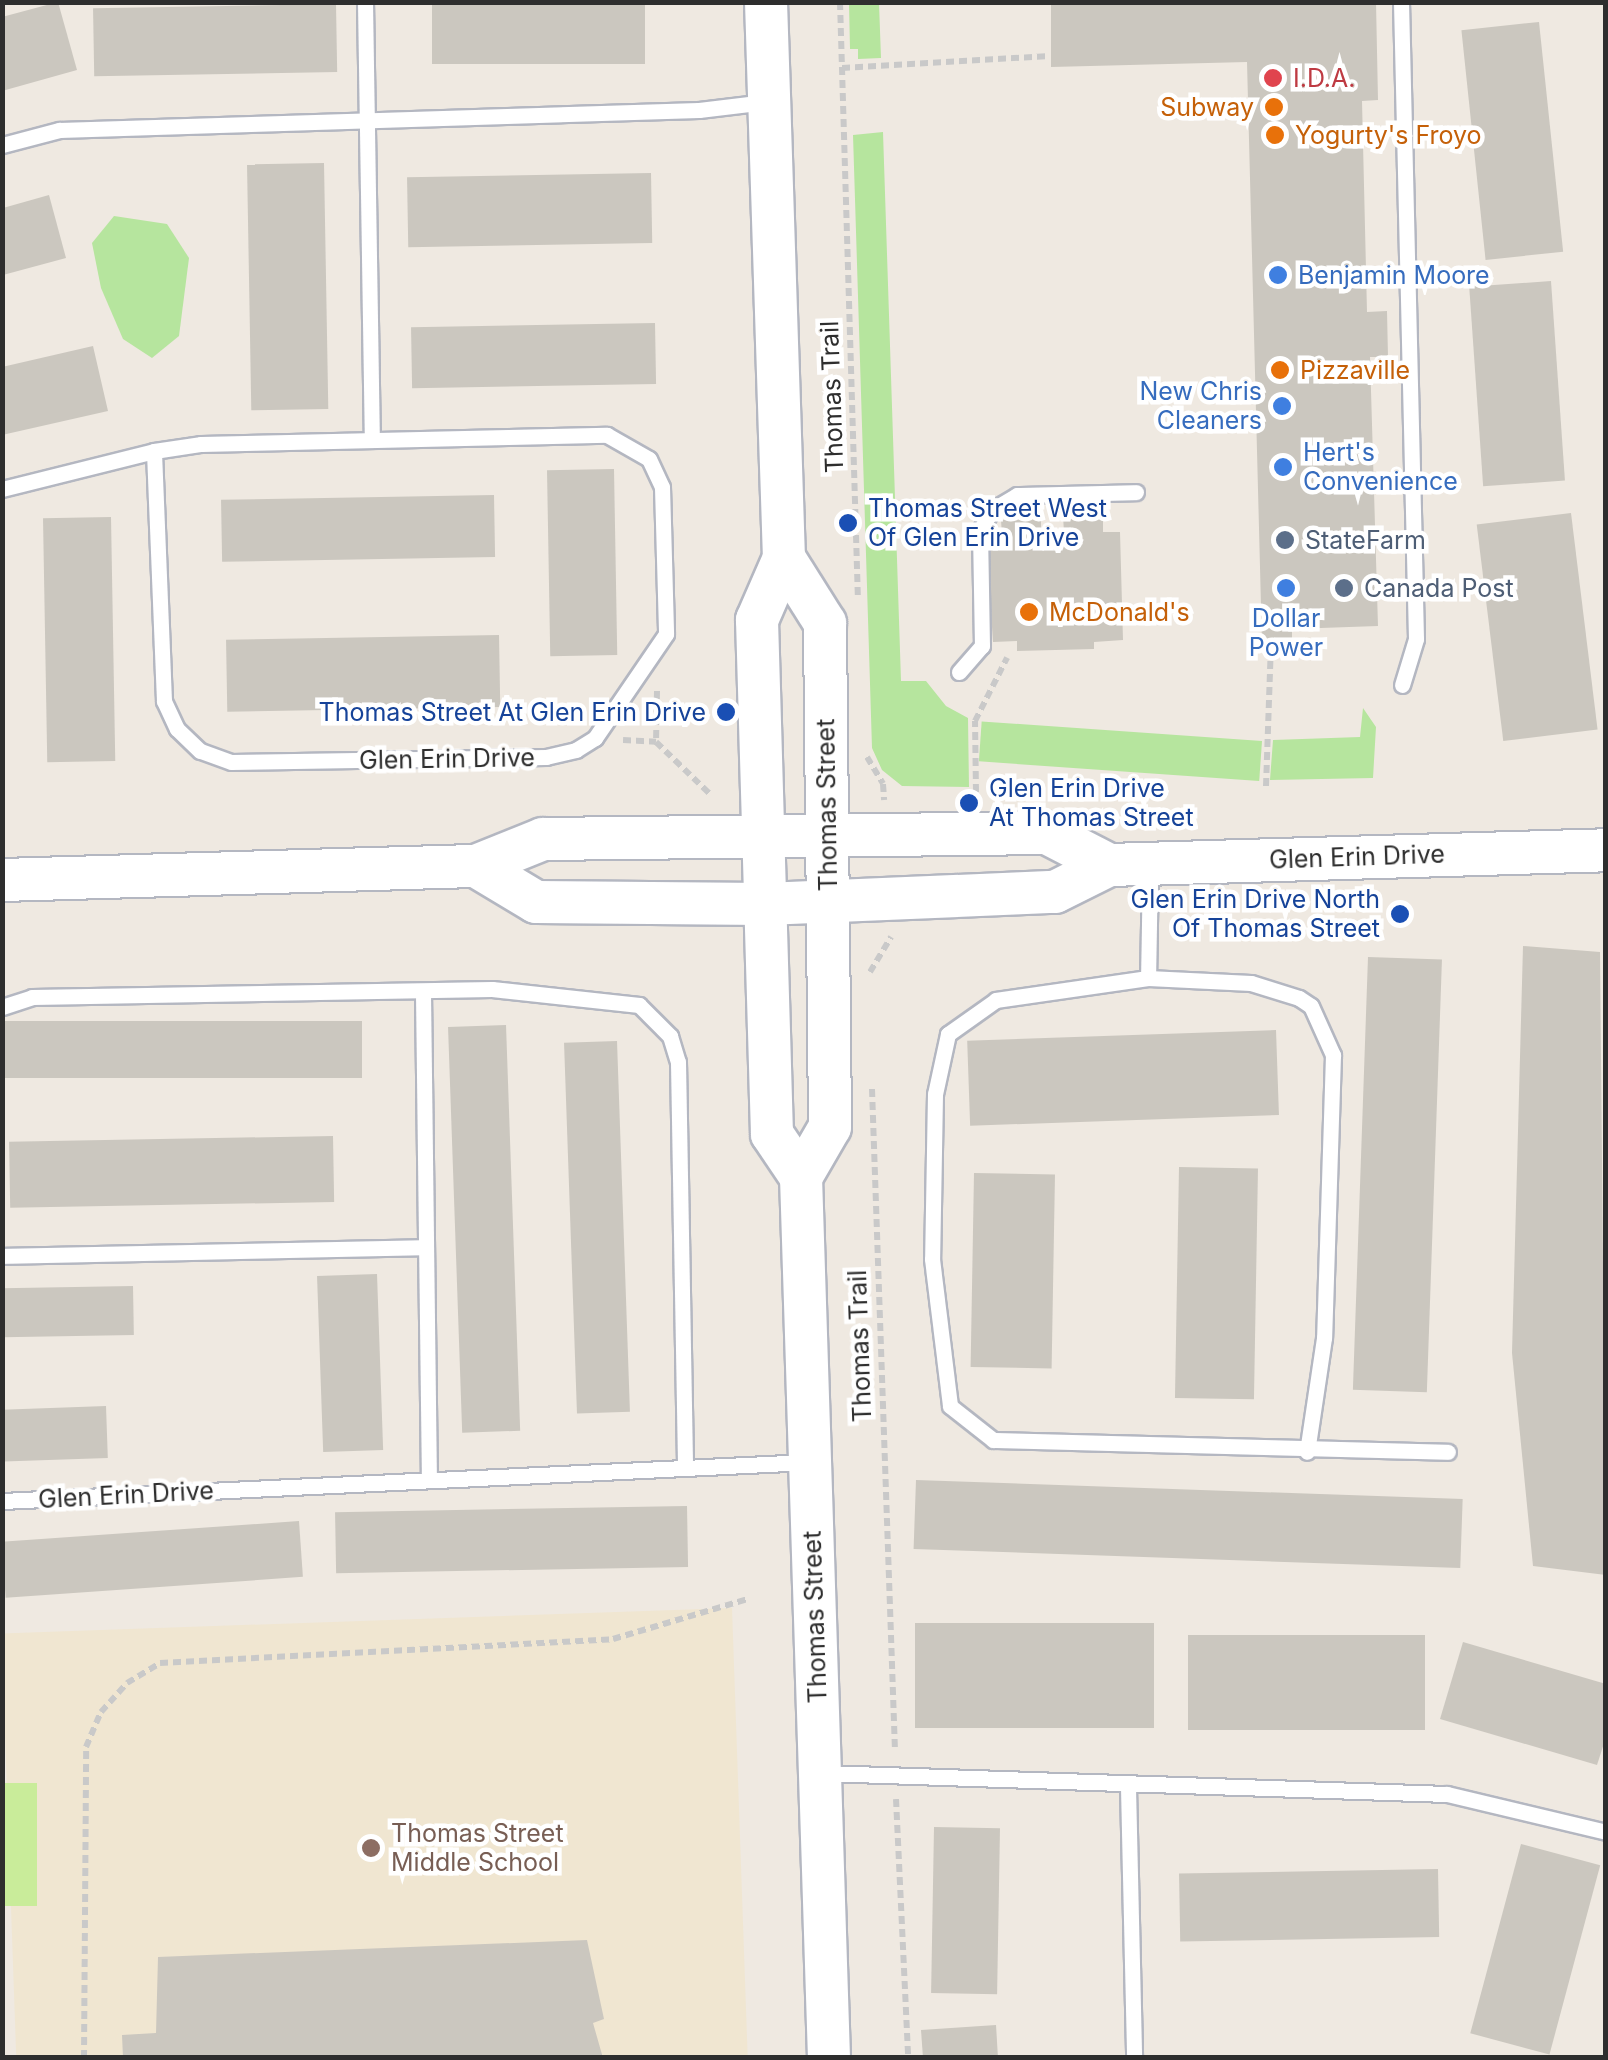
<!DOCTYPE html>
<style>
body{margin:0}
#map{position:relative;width:1608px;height:2060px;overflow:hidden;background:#efe9e1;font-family:Inter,sans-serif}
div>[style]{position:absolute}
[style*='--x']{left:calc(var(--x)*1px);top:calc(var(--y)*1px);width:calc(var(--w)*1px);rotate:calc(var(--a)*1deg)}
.education>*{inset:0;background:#f0e6d1;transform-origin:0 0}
.green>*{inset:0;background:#b6e59e;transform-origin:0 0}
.pitch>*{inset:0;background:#c9ec9a;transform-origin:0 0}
.building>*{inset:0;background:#cbc7bf;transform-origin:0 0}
.path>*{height:6px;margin-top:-3px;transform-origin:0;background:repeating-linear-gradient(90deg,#c9c9c9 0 8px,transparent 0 13px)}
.roads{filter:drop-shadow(2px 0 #b4b7c1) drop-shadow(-2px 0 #b4b7c1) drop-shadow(0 2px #b4b7c1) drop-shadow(0 -2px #b4b7c1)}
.lane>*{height:15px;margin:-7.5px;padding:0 7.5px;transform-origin:7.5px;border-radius:7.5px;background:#fff}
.secondary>*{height:42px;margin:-21px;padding:0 21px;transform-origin:21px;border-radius:21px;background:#fff}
.dots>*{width:28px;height:28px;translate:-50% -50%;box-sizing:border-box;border:5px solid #fff;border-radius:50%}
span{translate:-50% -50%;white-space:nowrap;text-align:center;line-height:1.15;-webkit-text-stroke:9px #fff;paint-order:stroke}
.health-label{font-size:25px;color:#be3a42}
.left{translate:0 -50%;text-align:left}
.food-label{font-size:25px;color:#c56008}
.right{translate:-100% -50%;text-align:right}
.shop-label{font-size:25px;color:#366cbe}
.street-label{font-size:25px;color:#2e2e2e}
.transit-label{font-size:25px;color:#164399}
.service-label{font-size:25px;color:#4e5e75}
.education-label{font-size:25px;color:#785e54}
.frame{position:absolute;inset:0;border:5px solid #2e2e2e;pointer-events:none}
</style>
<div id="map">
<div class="education">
<i style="left:732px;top:1608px;width:449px;height:731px;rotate:88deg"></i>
</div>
<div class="green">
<i style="clip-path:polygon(849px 3px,879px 3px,881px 58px,858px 59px,858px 49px,850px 49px)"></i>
<i style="clip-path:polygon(883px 132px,901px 681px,926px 681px,946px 706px,968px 718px,969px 787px,902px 786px,882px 770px,872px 748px,853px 135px)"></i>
<i style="clip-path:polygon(114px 216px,167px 224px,189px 258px,179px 336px,152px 358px,123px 339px,101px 288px,92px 243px)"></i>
<i style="clip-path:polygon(1363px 708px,1376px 727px,1373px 778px,1270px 780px,1273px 740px,1360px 737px)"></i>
<i style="left:1262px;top:741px;width:40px;height:281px;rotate:94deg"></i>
</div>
<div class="pitch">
<i style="left:2px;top:1783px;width:35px;height:123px"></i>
</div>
<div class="building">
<i style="clip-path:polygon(58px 2px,77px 70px,2px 91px,2px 17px)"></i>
<i style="left:432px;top:2px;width:213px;height:62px"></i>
<i style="clip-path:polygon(1051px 2px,1376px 2px,1378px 100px,1362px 101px,1367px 312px,1387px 311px,1388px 357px,1370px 357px,1378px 626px,1292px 629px,1292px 644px,1262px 645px,1247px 62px,1051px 67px)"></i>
<i style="left:336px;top:4px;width:68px;height:243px;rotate:89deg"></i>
<i style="left:1539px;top:22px;width:231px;height:78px;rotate:84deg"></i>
<i style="left:324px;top:163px;width:246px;height:77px;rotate:89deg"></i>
<i style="left:651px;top:173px;width:70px;height:244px;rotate:89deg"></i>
<i style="clip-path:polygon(49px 195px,66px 258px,3px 275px,3px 208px)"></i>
<i style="left:1551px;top:281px;width:200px;height:82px;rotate:86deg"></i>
<i style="left:655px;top:323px;width:61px;height:244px;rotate:89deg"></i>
<i style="clip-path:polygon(93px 346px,108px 411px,2px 435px,2px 367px)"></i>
<i style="left:614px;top:469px;width:186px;height:67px;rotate:89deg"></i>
<i style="left:494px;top:495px;width:62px;height:273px;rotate:89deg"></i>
<i style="left:1571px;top:513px;width:218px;height:95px;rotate:83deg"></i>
<i style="clip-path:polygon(1103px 515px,1103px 532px,1120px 532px,1123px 640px,1094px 642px,1094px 649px,1017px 651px,1017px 641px,993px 642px,986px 536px,1002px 535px,1001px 520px,1041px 519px,1041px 532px,1064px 532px,1063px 516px)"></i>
<i style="left:111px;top:517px;width:244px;height:68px;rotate:89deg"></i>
<i style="left:499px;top:635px;width:72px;height:273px;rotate:89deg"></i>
<i style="clip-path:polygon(1523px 946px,1600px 952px,1606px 1575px,1533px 1566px,1512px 1353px)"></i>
<i style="left:1368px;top:957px;width:74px;height:433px;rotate:2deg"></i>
<i style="left:362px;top:1021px;width:57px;height:358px;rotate:90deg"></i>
<i style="left:506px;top:1025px;width:406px;height:58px;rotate:88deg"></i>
<i style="left:1276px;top:1030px;width:85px;height:309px;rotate:88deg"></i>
<i style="left:617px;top:1041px;width:371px;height:53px;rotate:88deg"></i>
<i style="left:333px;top:1136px;width:66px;height:324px;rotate:89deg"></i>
<i style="left:1179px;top:1167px;width:79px;height:231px;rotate:1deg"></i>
<i style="left:974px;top:1173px;width:81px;height:194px;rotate:1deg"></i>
<i style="left:377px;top:1274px;width:176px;height:60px;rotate:88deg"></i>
<i style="left:133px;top:1286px;width:49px;height:131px;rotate:89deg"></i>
<i style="left:106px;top:1406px;width:52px;height:104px;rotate:88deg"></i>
<i style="left:916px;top:1480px;width:547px;height:69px;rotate:2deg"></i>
<i style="left:687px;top:1506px;width:61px;height:352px;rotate:89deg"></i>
<i style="left:299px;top:1521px;width:56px;height:298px;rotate:86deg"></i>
<i style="left:915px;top:1623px;width:239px;height:105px"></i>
<i style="left:1188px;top:1635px;width:237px;height:95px"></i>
<i style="clip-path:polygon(1463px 1642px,1606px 1684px,1606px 1737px,1597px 1765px,1440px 1719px)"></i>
<i style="left:934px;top:1827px;width:66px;height:166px;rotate:1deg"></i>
<i style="left:1521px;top:1844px;width:82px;height:196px;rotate:15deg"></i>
<i style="left:1438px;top:1869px;width:68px;height:259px;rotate:89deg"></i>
<i style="clip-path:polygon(587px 1940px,604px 2019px,593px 2023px,603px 2058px,123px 2058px,122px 2035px,156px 2033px,158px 1957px)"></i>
<i style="clip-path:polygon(996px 2025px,998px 2058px,923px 2058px,921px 2030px)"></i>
</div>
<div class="path">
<i style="--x:840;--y:2;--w:598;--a:88.28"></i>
<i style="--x:842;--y:68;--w:208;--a:-3.3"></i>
<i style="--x:657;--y:691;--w:51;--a:91.1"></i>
<i style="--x:656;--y:742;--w:74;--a:43.9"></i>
<i style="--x:623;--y:740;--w:33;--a:3"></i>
<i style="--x:867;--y:757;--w:31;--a:59"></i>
<i style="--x:883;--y:784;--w:16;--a:86"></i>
<i style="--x:1266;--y:786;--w:142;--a:-88"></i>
<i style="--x:976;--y:792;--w:71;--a:-90.8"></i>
<i style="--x:975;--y:721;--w:71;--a:-63.1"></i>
<i style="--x:870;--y:972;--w:41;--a:-59"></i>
<i style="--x:872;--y:1089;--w:663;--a:88.01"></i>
<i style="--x:896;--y:1799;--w:259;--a:87.3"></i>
<i style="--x:84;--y:2058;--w:311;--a:-89.6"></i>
<i style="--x:86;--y:1747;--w:38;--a:-67"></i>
<i style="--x:101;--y:1712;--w:39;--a:-48"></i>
<i style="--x:127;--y:1683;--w:39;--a:-31"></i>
<i style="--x:160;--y:1663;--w:454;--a:-3"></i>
<i style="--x:613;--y:1639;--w:141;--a:-16.5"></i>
</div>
<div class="roads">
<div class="lane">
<i style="--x:365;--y:2;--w:436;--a:89.1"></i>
<i style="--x:1401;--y:2;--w:637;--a:88.65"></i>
<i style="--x:1416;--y:639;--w:48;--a:106.9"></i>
<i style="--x:2;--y:145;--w:59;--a:-14.7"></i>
<i style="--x:59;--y:130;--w:640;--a:-1.79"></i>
<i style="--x:699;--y:110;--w:67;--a:-6.8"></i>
<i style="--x:2;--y:489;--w:157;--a:-14"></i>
<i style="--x:154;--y:451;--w:48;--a:-8.5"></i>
<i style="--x:201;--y:444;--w:406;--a:-1.3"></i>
<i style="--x:607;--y:435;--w:48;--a:29.7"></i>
<i style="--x:649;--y:459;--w:31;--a:65"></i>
<i style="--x:662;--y:487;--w:147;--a:88.4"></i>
<i style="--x:666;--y:634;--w:126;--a:124.3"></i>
<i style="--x:595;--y:738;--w:22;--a:148"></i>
<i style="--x:576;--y:750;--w:31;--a:167"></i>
<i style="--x:546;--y:757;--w:315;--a:179.1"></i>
<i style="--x:231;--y:762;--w:33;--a:-160"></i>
<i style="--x:200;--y:751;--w:32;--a:-136"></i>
<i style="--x:177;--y:729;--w:31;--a:-115"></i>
<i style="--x:164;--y:701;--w:250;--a:-92.3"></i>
<i style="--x:959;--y:672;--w:35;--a:-49"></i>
<i style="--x:982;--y:646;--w:116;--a:-91"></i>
<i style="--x:980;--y:530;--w:23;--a:-59"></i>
<i style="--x:992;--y:510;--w:29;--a:-31"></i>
<i style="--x:1017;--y:495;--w:119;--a:-1.4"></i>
<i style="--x:1150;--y:867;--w:111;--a:91"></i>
<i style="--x:1148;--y:978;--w:154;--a:171.8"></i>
<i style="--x:996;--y:1000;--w:59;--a:144.7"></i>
<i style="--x:948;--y:1034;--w:61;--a:102.2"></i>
<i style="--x:935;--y:1094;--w:165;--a:91"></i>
<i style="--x:932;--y:1259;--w:148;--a:83"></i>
<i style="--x:950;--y:1406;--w:55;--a:38.3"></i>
<i style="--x:993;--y:1440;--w:455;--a:1.5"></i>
<i style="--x:1148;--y:978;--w:103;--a:2.8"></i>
<i style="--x:1251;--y:983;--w:50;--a:17.4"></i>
<i style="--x:1299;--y:998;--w:14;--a:34"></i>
<i style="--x:1311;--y:1006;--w:54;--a:65.8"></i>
<i style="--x:1333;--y:1055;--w:283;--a:91.8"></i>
<i style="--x:1324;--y:1338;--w:115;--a:98.5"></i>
<i style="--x:423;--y:993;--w:487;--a:89.3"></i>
<i style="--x:2;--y:1007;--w:32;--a:-18"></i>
<i style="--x:32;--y:997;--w:460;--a:-1"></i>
<i style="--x:492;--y:989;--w:148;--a:6.2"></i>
<i style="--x:639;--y:1005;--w:44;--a:45"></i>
<i style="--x:670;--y:1036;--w:27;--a:73"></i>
<i style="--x:678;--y:1062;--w:406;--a:89"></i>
<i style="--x:2;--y:1256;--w:424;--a:-1.2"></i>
<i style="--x:2;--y:1501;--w:807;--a:-2.77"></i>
<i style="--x:824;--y:1773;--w:623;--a:1.93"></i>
<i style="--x:1447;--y:1794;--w:163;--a:13.4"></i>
<i style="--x:1128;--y:1787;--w:271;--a:88.7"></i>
</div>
<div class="secondary">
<i style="--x:766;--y:2;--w:556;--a:88.15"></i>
<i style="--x:784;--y:558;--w:68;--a:113.5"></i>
<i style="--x:757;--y:620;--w:514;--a:88.33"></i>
<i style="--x:772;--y:1134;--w:52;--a:56"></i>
<i style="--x:784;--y:558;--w:77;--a:57.8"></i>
<i style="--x:825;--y:623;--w:504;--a:89.43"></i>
<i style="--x:830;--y:1127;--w:58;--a:120.1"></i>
<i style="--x:801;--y:1177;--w:881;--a:88.18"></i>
<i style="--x:476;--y:866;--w:70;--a:31"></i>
<i style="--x:536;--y:902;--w:229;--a:0.5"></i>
<i style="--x:765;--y:904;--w:290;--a:-2.4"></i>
<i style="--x:1055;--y:892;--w:60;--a:-26.6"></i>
<i style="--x:1109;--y:865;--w:497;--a:-1.7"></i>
<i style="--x:2;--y:880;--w:474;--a:-1.7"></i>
<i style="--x:476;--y:866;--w:72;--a:-21.9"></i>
<i style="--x:543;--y:839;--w:504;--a:-0.68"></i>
<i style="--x:1047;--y:833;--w:70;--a:27.3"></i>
</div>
</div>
<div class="dots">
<i style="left:1273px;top:78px;background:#e0444e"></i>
<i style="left:1274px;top:107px;background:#e8710a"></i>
<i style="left:1275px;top:135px;background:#e8710a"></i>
<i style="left:1278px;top:275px;background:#3f7fe0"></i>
<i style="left:1280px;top:370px;background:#e8710a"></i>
<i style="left:1282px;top:406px;background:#3f7fe0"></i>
<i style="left:1283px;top:467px;background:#3f7fe0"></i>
<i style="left:848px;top:523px;background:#1a4fb4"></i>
<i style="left:1285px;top:540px;background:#5c6f8a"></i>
<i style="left:1286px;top:588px;background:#3f7fe0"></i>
<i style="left:1344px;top:588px;background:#5c6f8a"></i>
<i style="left:1029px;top:612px;background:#e8710a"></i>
<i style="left:726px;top:712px;background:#1a4fb4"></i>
<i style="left:969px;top:803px;background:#1a4fb4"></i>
<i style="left:1400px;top:914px;background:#1a4fb4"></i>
<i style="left:371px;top:1848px;background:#8d6e63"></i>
</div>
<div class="health-label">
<span class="left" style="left:1293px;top:78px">I.D.A.</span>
</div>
<div class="food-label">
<span class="right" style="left:1254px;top:107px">Subway</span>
<span class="left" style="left:1295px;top:135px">Yogurty's Froyo</span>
<span class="left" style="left:1300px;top:370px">Pizzaville</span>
<span class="left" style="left:1049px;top:612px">McDonald's</span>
</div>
<div class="shop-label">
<span class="left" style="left:1298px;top:275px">Benjamin Moore</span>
<span class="right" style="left:1262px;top:406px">New Chris<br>Cleaners</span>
<span class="left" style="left:1303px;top:467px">Hert's<br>Convenience</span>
<span style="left:1286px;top:633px">Dollar<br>Power</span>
</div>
<div class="street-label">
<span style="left:832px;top:397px;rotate:-92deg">Thomas Trail</span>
<span style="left:447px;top:759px;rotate:-1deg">Glen Erin Drive</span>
<span style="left:827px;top:805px;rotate:-91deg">Thomas Street</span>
<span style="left:1357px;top:857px;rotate:-2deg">Glen Erin Drive</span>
<span style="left:860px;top:1346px;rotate:-92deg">Thomas Trail</span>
<span style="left:126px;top:1495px;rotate:-3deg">Glen Erin Drive</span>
<span style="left:815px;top:1617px;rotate:-92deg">Thomas Street</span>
</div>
<div class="transit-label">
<span class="left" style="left:868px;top:523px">Thomas Street West<br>Of Glen Erin Drive</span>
<span class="right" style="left:706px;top:712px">Thomas Street At Glen Erin Drive</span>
<span class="left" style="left:989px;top:803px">Glen Erin Drive<br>At Thomas Street</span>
<span class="right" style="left:1380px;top:914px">Glen Erin Drive North<br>Of Thomas Street</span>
</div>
<div class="service-label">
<span class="left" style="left:1305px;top:540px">StateFarm</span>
<span class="left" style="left:1364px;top:588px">Canada Post</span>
</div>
<div class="education-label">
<span class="left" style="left:391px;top:1848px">Thomas Street<br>Middle School</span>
</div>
<div class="frame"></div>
</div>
